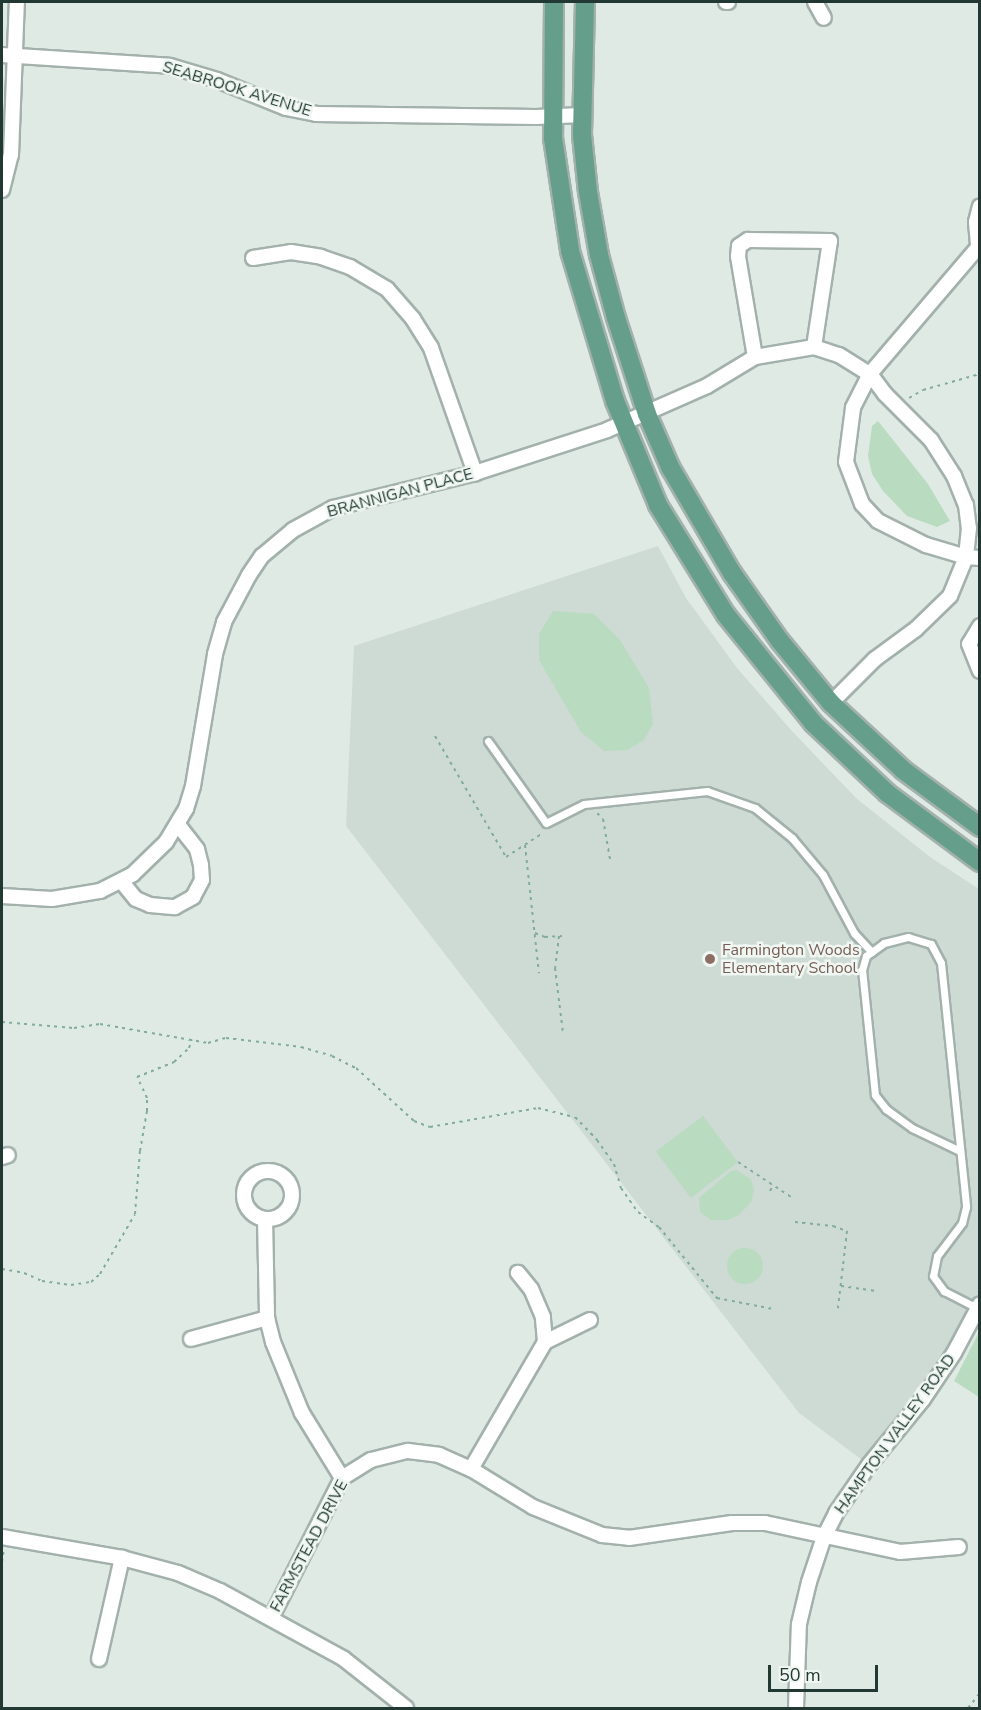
<!DOCTYPE html>
<style>
body{margin:0}
#map{position:relative;width:981px;height:1710px;overflow:hidden;background:#e0eae5;font-family:"Nunito Sans",sans-serif}
div>[style]{position:absolute}
[style*='--x']{left:calc(var(--x)*1px);top:calc(var(--y)*1px);width:calc(var(--w)*1px);rotate:calc(var(--a)*1deg)}
.built>*{inset:0;background:#cedad4}
.green>*{inset:0;background:#b9dbc0;transform-origin:0 0}
.round{border-radius:50%}
.path>*{height:2px;margin-top:-1px;transform-origin:0;background:repeating-linear-gradient(90deg,#81ac9c 0 3px,transparent 0 7.5px)}
.roads{filter:drop-shadow(2px 0 #a3b1ac) drop-shadow(-2px 0 #a3b1ac) drop-shadow(0 2px #a3b1ac) drop-shadow(0 -2px #a3b1ac)}
.service>*{height:7px;margin:-3.5px;padding:0 3.5px;transform-origin:3.5px;border-radius:3.5px;background:#fff}
.minor>*{height:14px;margin:-7px;padding:0 7px;transform-origin:7px;border-radius:7px;background:#fff}
.minor>.ring{margin:-7px;padding:0;box-sizing:content-box;background:none;border:14px solid #fff;border-radius:50%}
.primary>*{height:18px;margin:-9px;padding:0 9px;transform-origin:9px;border-radius:9px;background:#669e8c}
.dots>*{width:16px;height:16px;translate:-50% -50%;box-sizing:border-box;border:3px solid #f0f7f3;border-radius:50%}
span{translate:-50% -50%;white-space:nowrap;text-align:center;line-height:1.15;-webkit-text-stroke:5px #f0f7f3;paint-order:stroke}
.street-label{font-size:16px;color:#213932}
.education-label{font-size:16px;color:#785e54}
.left{translate:0 -50%;text-align:left}
.frame{position:absolute;inset:0;border:3px solid #213932;pointer-events:none}
.scale{position:absolute;left:768px;top:1665px;width:110px;height:27px;box-sizing:border-box;border:3px solid #213932;border-top:0;padding-left:8px;font-size:18px;line-height:21px;white-space:nowrap;color:#213932;-webkit-text-stroke:4px #f0f7f3;paint-order:stroke}
</style>
<div id="map">
<div class="built">
<i style="clip-path:polygon(658px 546px,686px 598px,737px 668px,792px 731px,856px 798px,930px 857px,979px 889px,979px 1304px,954px 1353px,869px 1465px,799px 1413px,346px 826px,354px 646px)"></i>
</div>
<div class="green">
<i style="clip-path:polygon(878px 421px,928px 484px,950px 521px,937px 527px,907px 516px,883px 491px,872px 474px,868px 456px,872px 426px)"></i>
<i style="clip-path:polygon(553px 611px,594px 614px,620px 640px,649px 688px,653px 724px,644px 740px,627px 750px,604px 751px,581px 732px,539px 660px,539px 634px)"></i>
<i style="left:703px;top:1116px;width:58px;height:59px;rotate:53deg"></i>
<i style="clip-path:polygon(736px 1170px,751px 1179px,754px 1190px,751px 1202px,739px 1215px,728px 1220px,711px 1220px,700px 1212px,699px 1198px,731px 1171px)"></i>
<i class="round" style="left:727px;top:1248px;width:36px;height:36px"></i>
<i style="clip-path:polygon(979px 1332px,979px 1397px,954px 1381px)"></i>
</div>
<div class="path">
<i style="--x:909;--y:398;--w:16;--a:-30"></i>
<i style="--x:923;--y:390;--w:59;--a:-15.7"></i>
<i style="--x:435;--y:736;--w:140;--a:59.6"></i>
<i style="--x:506;--y:857;--w:44;--a:-33"></i>
<i style="--x:597;--y:813;--w:8;--a:45"></i>
<i style="--x:603;--y:819;--w:41;--a:80.1"></i>
<i style="--x:525;--y:845;--w:129;--a:83.8"></i>
<i style="--x:535;--y:933;--w:11;--a:22"></i>
<i style="--x:545;--y:937;--w:17;--a:-3"></i>
<i style="--x:559;--y:936;--w:32;--a:97"></i>
<i style="--x:555;--y:968;--w:65;--a:83"></i>
<i style="--x:2;--y:1022;--w:72;--a:4.8"></i>
<i style="--x:74;--y:1028;--w:26;--a:-9"></i>
<i style="--x:100;--y:1024;--w:110;--a:10"></i>
<i style="--x:208;--y:1043;--w:19;--a:-16"></i>
<i style="--x:226;--y:1038;--w:76;--a:6.8"></i>
<i style="--x:301;--y:1047;--w:32;--a:16"></i>
<i style="--x:332;--y:1056;--w:27;--a:27"></i>
<i style="--x:356;--y:1068;--w:79;--a:42.4"></i>
<i style="--x:414;--y:1121;--w:17;--a:21"></i>
<i style="--x:430;--y:1127;--w:110;--a:-10"></i>
<i style="--x:538;--y:1108;--w:38;--a:14"></i>
<i style="--x:575;--y:1117;--w:32;--a:46"></i>
<i style="--x:597;--y:1140;--w:29;--a:55"></i>
<i style="--x:614;--y:1164;--w:25;--a:74"></i>
<i style="--x:621;--y:1188;--w:29;--a:55"></i>
<i style="--x:638;--y:1212;--w:26;--a:36"></i>
<i style="--x:659;--y:1227;--w:92;--a:50.8"></i>
<i style="--x:717;--y:1298;--w:57;--a:11.1"></i>
<i style="--x:738;--y:1162;--w:64;--a:33.4"></i>
<i style="--x:770;--y:1191;--w:7;--a:-63"></i>
<i style="--x:795;--y:1222;--w:38;--a:6"></i>
<i style="--x:833;--y:1226;--w:15;--a:20"></i>
<i style="--x:847;--y:1231;--w:78;--a:96.7"></i>
<i style="--x:2;--y:1269;--w:22;--a:10"></i>
<i style="--x:24;--y:1273;--w:20;--a:24"></i>
<i style="--x:42;--y:1281;--w:29;--a:8"></i>
<i style="--x:71;--y:1285;--w:20;--a:-9"></i>
<i style="--x:91;--y:1282;--w:12;--a:-42"></i>
<i style="--x:100;--y:1274;--w:69;--a:-59.7"></i>
<i style="--x:135;--y:1214;--w:63;--a:-85.5"></i>
<i style="--x:140;--y:1151;--w:41;--a:-80.1"></i>
<i style="--x:147;--y:1111;--w:13;--a:-90"></i>
<i style="--x:147;--y:1098;--w:23;--a:-115"></i>
<i style="--x:137;--y:1077;--w:40;--a:-22"></i>
<i style="--x:174;--y:1062;--w:21;--a:-43"></i>
<i style="--x:189;--y:1048;--w:9;--a:-72"></i>
<i style="--x:841;--y:1286;--w:34;--a:8"></i>
<i style="--x:2;--y:1562;--w:12;--a:-81"></i>
<i style="--x:968;--y:1708;--w:19;--a:-51"></i>
</div>
<div class="roads">
<div class="service">
<i style="--x:488;--y:741;--w:100;--a:54.7"></i>
<i style="--x:546;--y:823;--w:42;--a:-26.6"></i>
<i style="--x:584;--y:804;--w:124;--a:-6"></i>
<i style="--x:707;--y:791;--w:51;--a:19.5"></i>
<i style="--x:755;--y:808;--w:48;--a:39"></i>
<i style="--x:792;--y:838;--w:48;--a:50"></i>
<i style="--x:823;--y:875;--w:66;--a:61.9"></i>
<i style="--x:854;--y:933;--w:26;--a:47"></i>
<i style="--x:960;--y:1151;--w:53;--a:-154.4"></i>
<i style="--x:912;--y:1128;--w:32;--a:-144"></i>
<i style="--x:886;--y:1109;--w:18;--a:-128"></i>
<i style="--x:875;--y:1095;--w:126;--a:-95.9"></i>
<i style="--x:862;--y:970;--w:15;--a:-74"></i>
<i style="--x:866;--y:956;--w:22;--a:-36"></i>
<i style="--x:884;--y:943;--w:25;--a:-14"></i>
<i style="--x:908;--y:937;--w:24;--a:17"></i>
<i style="--x:931;--y:944;--w:21;--a:62"></i>
<i style="--x:941;--y:963;--w:245;--a:84.1"></i>
<i style="--x:966;--y:1207;--w:16;--a:104"></i>
<i style="--x:962;--y:1223;--w:41;--a:127.1"></i>
<i style="--x:937;--y:1256;--w:20;--a:101"></i>
<i style="--x:933;--y:1276;--w:19;--a:54"></i>
<i style="--x:944;--y:1291;--w:37;--a:27"></i>
</div>
<div class="minor">
<i style="--x:726;--y:2;--w:2;--a:0"></i>
<i style="--x:815;--y:2;--w:18;--a:61"></i>
<i style="--x:2;--y:55;--w:168;--a:3.7"></i>
<i style="--x:170;--y:66;--w:49;--a:16.6"></i>
<i style="--x:217;--y:80;--w:74;--a:22.1"></i>
<i style="--x:286;--y:108;--w:31;--a:11"></i>
<i style="--x:316;--y:114;--w:220;--a:0.8"></i>
<i style="--x:536;--y:117;--w:46;--a:-2.5"></i>
<i style="--x:2;--y:190;--w:36;--a:-76"></i>
<i style="--x:11;--y:155;--w:153;--a:-87.8"></i>
<i style="--x:978;--y:245;--w:23;--a:-95"></i>
<i style="--x:976;--y:222;--w:16;--a:-76"></i>
<i style="--x:980;--y:245;--w:170;--a:130.5"></i>
<i style="--x:870;--y:374;--w:38;--a:117"></i>
<i style="--x:853;--y:408;--w:54;--a:97.4"></i>
<i style="--x:846;--y:462;--w:45;--a:69.1"></i>
<i style="--x:862;--y:504;--w:23;--a:47"></i>
<i style="--x:878;--y:521;--w:54;--a:26.6"></i>
<i style="--x:926;--y:545;--w:42;--a:16.7"></i>
<i style="--x:966;--y:557;--w:14;--a:4"></i>
<i style="--x:253;--y:258;--w:38;--a:-9"></i>
<i style="--x:291;--y:252;--w:30;--a:9"></i>
<i style="--x:321;--y:257;--w:31;--a:19"></i>
<i style="--x:350;--y:267;--w:43;--a:30.7"></i>
<i style="--x:387;--y:289;--w:40;--a:49"></i>
<i style="--x:413;--y:319;--w:34;--a:58"></i>
<i style="--x:431;--y:348;--w:133;--a:70.6"></i>
<i style="--x:755;--y:357;--w:102;--a:-99.6"></i>
<i style="--x:738;--y:256;--w:10;--a:-84"></i>
<i style="--x:739;--y:246;--w:11;--a:-34"></i>
<i style="--x:748;--y:240;--w:82;--a:0.7"></i>
<i style="--x:830;--y:241;--w:107;--a:98.6"></i>
<i style="--x:980;--y:626;--w:21;--a:121"></i>
<i style="--x:969;--y:644;--w:29;--a:68"></i>
<i style="--x:122;--y:882;--w:22;--a:51"></i>
<i style="--x:136;--y:899;--w:15;--a:23"></i>
<i style="--x:150;--y:905;--w:25;--a:5"></i>
<i style="--x:175;--y:907;--w:21;--a:-29"></i>
<i style="--x:193;--y:897;--w:19;--a:-62"></i>
<i style="--x:202;--y:880;--w:15;--a:-94"></i>
<i style="--x:201;--y:865;--w:16;--a:-104"></i>
<i style="--x:197;--y:849;--w:31;--a:-128"></i>
<i style="--x:2;--y:896;--w:50;--a:3.4"></i>
<i style="--x:52;--y:899;--w:49;--a:-9.5"></i>
<i style="--x:100;--y:891;--w:37;--a:-27"></i>
<i style="--x:133;--y:874;--w:46;--a:-44.1"></i>
<i style="--x:166;--y:842;--w:39;--a:-59"></i>
<i style="--x:186;--y:809;--w:24;--a:-73"></i>
<i style="--x:193;--y:786;--w:134;--a:-80.5"></i>
<i style="--x:215;--y:654;--w:33;--a:-74"></i>
<i style="--x:224;--y:622;--w:53;--a:-62"></i>
<i style="--x:249;--y:575;--w:23;--a:-56"></i>
<i style="--x:262;--y:556;--w:40;--a:-40"></i>
<i style="--x:293;--y:530;--w:46;--a:-28.8"></i>
<i style="--x:333;--y:508;--w:146;--a:-13.8"></i>
<i style="--x:475;--y:473;--w:139;--a:-18"></i>
<i style="--x:607;--y:430;--w:109;--a:-23.7"></i>
<i style="--x:707;--y:386;--w:56;--a:-31.1"></i>
<i style="--x:755;--y:357;--w:60;--a:-9.6"></i>
<i style="--x:814;--y:347;--w:26;--a:18"></i>
<i style="--x:839;--y:355;--w:36;--a:32"></i>
<i style="--x:870;--y:374;--w:25;--a:53"></i>
<i style="--x:885;--y:394;--w:65;--a:45"></i>
<i style="--x:931;--y:440;--w:43;--a:57.4"></i>
<i style="--x:954;--y:476;--w:31;--a:68"></i>
<i style="--x:966;--y:505;--w:23;--a:83"></i>
<i style="--x:969;--y:528;--w:29;--a:96"></i>
<i style="--x:966;--y:557;--w:42;--a:112.3"></i>
<i style="--x:950;--y:596;--w:47;--a:135.9"></i>
<i style="--x:916;--y:629;--w:51;--a:143.8"></i>
<i style="--x:875;--y:659;--w:62;--a:135"></i>
<i style="--x:2;--y:1157;--w:6;--a:-18"></i>
<i class="ring" style="left:244px;top:1171px;width:34px;height:34px"></i>
<i style="--x:265;--y:1219;--w:99;--a:88.8"></i>
<i style="--x:267;--y:1318;--w:25;--a:76"></i>
<i style="--x:273;--y:1342;--w:77;--a:67.8"></i>
<i style="--x:302;--y:1413;--w:76;--a:58.4"></i>
<i style="--x:191;--y:1339;--w:79;--a:-15.4"></i>
<i style="--x:545;--y:1342;--w:50;--a:-26.1"></i>
<i style="--x:471;--y:1469;--w:147;--a:-59.8"></i>
<i style="--x:545;--y:1342;--w:25;--a:-95"></i>
<i style="--x:543;--y:1317;--w:30;--a:-113"></i>
<i style="--x:531;--y:1289;--w:21;--a:-129"></i>
<i style="--x:2;--y:1537;--w:122;--a:9.9"></i>
<i style="--x:122;--y:1558;--w:58;--a:15"></i>
<i style="--x:178;--y:1573;--w:46;--a:23.2"></i>
<i style="--x:220;--y:1591;--w:141;--a:28.7"></i>
<i style="--x:344;--y:1659;--w:79;--a:38.3"></i>
<i style="--x:271;--y:1618;--w:157;--a:-63.1"></i>
<i style="--x:342;--y:1478;--w:34;--a:-32"></i>
<i style="--x:371;--y:1460;--w:38;--a:-14"></i>
<i style="--x:408;--y:1451;--w:31;--a:7"></i>
<i style="--x:439;--y:1455;--w:35;--a:24"></i>
<i style="--x:471;--y:1469;--w:73;--a:31.5"></i>
<i style="--x:533;--y:1507;--w:74;--a:22.1"></i>
<i style="--x:602;--y:1535;--w:27;--a:6"></i>
<i style="--x:629;--y:1538;--w:104;--a:-8.3"></i>
<i style="--x:732;--y:1523;--w:33;--a:0"></i>
<i style="--x:765;--y:1523;--w:138;--a:12.1"></i>
<i style="--x:900;--y:1552;--w:59;--a:-4.8"></i>
<i style="--x:99;--y:1659;--w:104;--a:-77.2"></i>
<i style="--x:796;--y:1708;--w:84;--a:-88"></i>
<i style="--x:799;--y:1624;--w:43;--a:-76.6"></i>
<i style="--x:809;--y:1582;--w:47;--a:-71.6"></i>
<i style="--x:824;--y:1537;--w:27;--a:-63"></i>
<i style="--x:836;--y:1513;--w:58;--a:-55.5"></i>
<i style="--x:869;--y:1465;--w:85;--a:-50.7"></i>
<i style="--x:923;--y:1399;--w:55;--a:-56"></i>
<i style="--x:954;--y:1353;--w:55;--a:-62"></i>
</div>
<div class="primary">
<i style="--x:554;--y:2;--w:136;--a:90.4"></i>
<i style="--x:553;--y:138;--w:114;--a:81.4"></i>
<i style="--x:570;--y:251;--w:157;--a:73.3"></i>
<i style="--x:615;--y:401;--w:113;--a:67.5"></i>
<i style="--x:658;--y:505;--w:129;--a:58.3"></i>
<i style="--x:726;--y:615;--w:139;--a:51.1"></i>
<i style="--x:813;--y:723;--w:102;--a:43.4"></i>
<i style="--x:887;--y:793;--w:116;--a:36.6"></i>
<i style="--x:585;--y:2;--w:133;--a:91.3"></i>
<i style="--x:582;--y:135;--w:57;--a:84"></i>
<i style="--x:588;--y:192;--w:64;--a:80.1"></i>
<i style="--x:599;--y:255;--w:65;--a:74.9"></i>
<i style="--x:616;--y:318;--w:101;--a:72.1"></i>
<i style="--x:647;--y:414;--w:58;--a:66.5"></i>
<i style="--x:670;--y:467;--w:123;--a:59.7"></i>
<i style="--x:732;--y:573;--w:83;--a:54.8"></i>
<i style="--x:780;--y:641;--w:80;--a:50.6"></i>
<i style="--x:831;--y:703;--w:98;--a:42.9"></i>
<i style="--x:903;--y:770;--w:96;--a:36.5"></i>
</div>
</div>
<div class="dots">
<i style="left:710px;top:959px;background:#8d6e63"></i>
</div>
<div class="street-label">
<span style="left:237px;top:89px;rotate:17deg">SEABROOK AVENUE</span>
<span style="left:400px;top:493px;rotate:-15deg">BRANNIGAN PLACE</span>
<span style="left:895px;top:1434px;rotate:-54deg">HAMPTON VALLEY ROAD</span>
<span style="left:309px;top:1546px;rotate:-62deg">FARMSTEAD DRIVE</span>
</div>
<div class="education-label">
<span class="left" style="left:722px;top:959px">Farmington Woods<br>Elementary School</span>
</div>
<div class="frame"></div>
<div class="scale">50 m</div>
</div>
